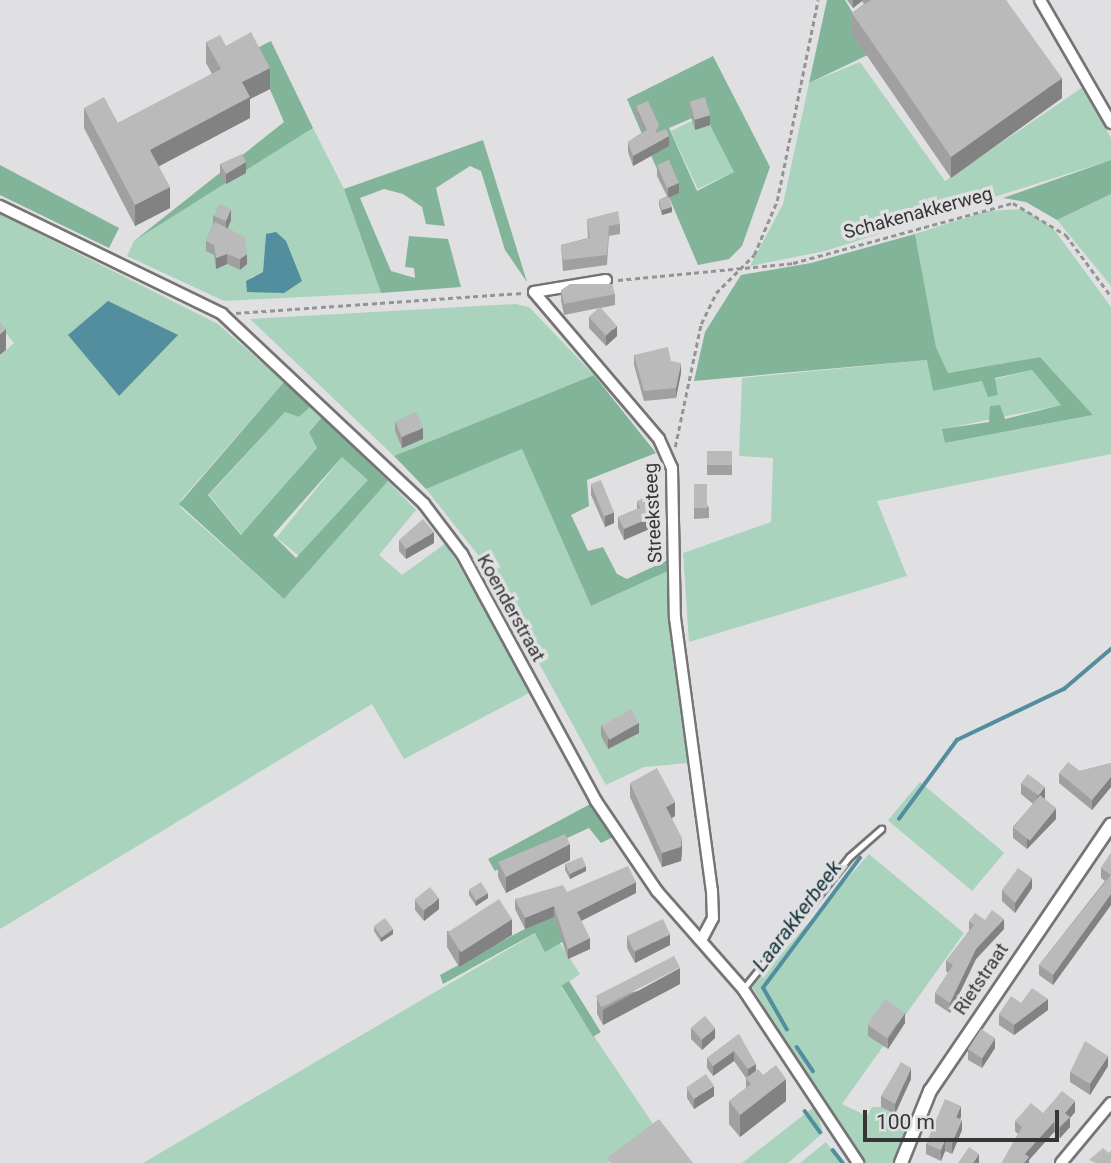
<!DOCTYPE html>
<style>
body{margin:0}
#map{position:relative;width:1111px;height:1163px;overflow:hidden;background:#e0e0e2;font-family:Roboto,sans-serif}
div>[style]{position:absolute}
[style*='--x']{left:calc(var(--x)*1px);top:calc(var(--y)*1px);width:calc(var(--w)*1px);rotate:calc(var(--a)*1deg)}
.green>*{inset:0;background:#a9d3bc;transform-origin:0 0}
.forest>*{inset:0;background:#81b499;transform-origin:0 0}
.water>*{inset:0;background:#528e9e}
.stream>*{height:3.5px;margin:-1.75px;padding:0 1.75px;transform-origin:1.75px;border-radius:1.75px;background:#528e9e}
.path>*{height:2.5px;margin-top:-1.25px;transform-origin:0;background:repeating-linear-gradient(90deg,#949495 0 5px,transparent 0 8.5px)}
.roads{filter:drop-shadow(2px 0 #757576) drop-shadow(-2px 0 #757576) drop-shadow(0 2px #757576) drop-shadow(0 -2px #757576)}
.service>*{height:5px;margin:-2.5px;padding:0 2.5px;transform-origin:2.5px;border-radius:2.5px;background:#fff}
.minor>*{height:10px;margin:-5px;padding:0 5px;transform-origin:5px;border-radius:5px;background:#fff}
.tertiary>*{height:12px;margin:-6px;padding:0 6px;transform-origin:6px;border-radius:6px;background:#fff}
.wall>*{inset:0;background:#a0a0a1;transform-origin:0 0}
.shaded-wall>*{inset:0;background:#828283}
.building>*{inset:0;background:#bababb;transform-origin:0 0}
span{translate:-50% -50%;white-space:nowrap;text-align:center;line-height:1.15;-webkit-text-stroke:7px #e0e0e2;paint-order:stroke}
.street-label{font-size:19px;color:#363637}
.water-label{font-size:21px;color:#133239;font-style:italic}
.scale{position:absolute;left:863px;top:1110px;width:196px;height:32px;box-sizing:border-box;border:4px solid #363637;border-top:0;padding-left:9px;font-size:21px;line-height:24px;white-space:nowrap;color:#363637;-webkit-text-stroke:5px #e0e0e2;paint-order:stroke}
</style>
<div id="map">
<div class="green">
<i style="clip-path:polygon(860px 62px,945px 181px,1083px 87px,1111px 138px,1111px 160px,825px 251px,750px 266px,783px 204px,809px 83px)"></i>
<i style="left:707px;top:114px;width:64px;height:40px;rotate:65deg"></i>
<i style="clip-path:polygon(evenodd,313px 128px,344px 189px,381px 293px,224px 301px,127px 256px,134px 241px,313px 128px,266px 234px,284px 293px,250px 278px,263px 272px,266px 234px)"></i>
<i style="clip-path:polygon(1111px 194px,1111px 286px,1057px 220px)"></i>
<i style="clip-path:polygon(1023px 209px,1053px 228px,1111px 307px,1111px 454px,877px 501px,907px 576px,689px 642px,683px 553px,771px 522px,773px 458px,739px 456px,742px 378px,928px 360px,933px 391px,982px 381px,998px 394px,995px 379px,1032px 370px,1061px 405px,943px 429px,946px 443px,1093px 415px,1040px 357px,948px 373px,936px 347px,915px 234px,987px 211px)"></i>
<i style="clip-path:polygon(0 214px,218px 324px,284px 382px,181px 500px,181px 508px,284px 599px,388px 481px,416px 510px,379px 555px,402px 575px,446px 543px,531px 692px,404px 759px,372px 704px,0 929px,0 356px,14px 343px,0 326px)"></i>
<i style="clip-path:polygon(516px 304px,529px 307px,594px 375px,394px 456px,250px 319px)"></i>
<i style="clip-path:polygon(311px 406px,322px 417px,309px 431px,317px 448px,242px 535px,209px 495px,285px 412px,299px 417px)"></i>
<i style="clip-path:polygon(522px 449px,591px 606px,668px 571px,689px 763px,644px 767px,606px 785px,482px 560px,426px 489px)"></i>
<i style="left:342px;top:457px;width:35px;height:104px;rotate:39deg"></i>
<i style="left:920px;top:782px;width:110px;height:50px;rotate:40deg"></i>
<i style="clip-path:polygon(869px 854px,964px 933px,842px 1104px,867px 1116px,872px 1107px,882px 1107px,909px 1122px,893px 1163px,865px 1163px,832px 1121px,752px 987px)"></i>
<i style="clip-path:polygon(536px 933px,545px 951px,560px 943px,580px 974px,561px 987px,655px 1127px,608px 1163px,143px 1163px)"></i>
<i style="clip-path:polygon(815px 1106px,823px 1133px,788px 1163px,742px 1163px)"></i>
<i style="clip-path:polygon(826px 1142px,842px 1163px,800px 1163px)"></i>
</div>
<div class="forest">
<i style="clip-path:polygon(827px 0,845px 0,876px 51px,809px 83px)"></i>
<i style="clip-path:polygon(271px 41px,313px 128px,134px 241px,284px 122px,253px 50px)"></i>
<i style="clip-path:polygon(evenodd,713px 56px,770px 167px,742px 246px,729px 259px,698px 265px,627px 99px,713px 56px,704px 113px,734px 172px,697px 191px,669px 128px,704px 113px)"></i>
<i style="clip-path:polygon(483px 140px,527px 282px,505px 250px,481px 171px,470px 166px,436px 188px,445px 226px,426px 224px,422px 207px,403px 194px,384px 189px,360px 198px,391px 271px,415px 278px,414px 268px,405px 267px,409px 236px,448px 239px,461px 287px,381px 293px,344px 189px)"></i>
<i style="clip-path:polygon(1111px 160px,1111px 194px,1057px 220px,1026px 202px,1003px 198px)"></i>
<i style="clip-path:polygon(0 165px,119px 228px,109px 248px,0 195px)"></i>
<i style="clip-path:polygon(915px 234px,936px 347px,948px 373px,1040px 357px,1093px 415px,945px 443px,942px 429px,989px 422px,990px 406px,1000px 405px,1005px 419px,1061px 405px,1032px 370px,995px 378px,998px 395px,988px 397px,982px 381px,933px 391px,927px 360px,694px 381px,705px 332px,741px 275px,811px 263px)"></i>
<i style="clip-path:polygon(594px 375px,656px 453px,587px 480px,589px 506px,571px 515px,588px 551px,603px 547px,617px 574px,627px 579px,668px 560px,668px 571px,591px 606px,522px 449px,426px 489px,394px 456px)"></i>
<i style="clip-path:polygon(evenodd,284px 382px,311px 406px,299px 417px,285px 412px,208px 495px,241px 535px,317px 448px,309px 432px,322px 417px,388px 481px,284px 599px,179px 504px,284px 382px,342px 457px,368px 480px,296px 558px,273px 535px,342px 457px)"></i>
<i style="clip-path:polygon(594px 802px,613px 837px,601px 843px,589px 828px,495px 871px,488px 859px)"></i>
<i style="clip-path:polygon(554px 913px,569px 938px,545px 952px,535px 933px,443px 984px,440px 975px)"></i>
<i style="left:569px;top:981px;width:60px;height:9px;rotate:58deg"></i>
</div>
<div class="water">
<i style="clip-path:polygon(276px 232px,286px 241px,302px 281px,284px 293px,247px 292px,246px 281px,263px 272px,266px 234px)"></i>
<i style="clip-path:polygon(108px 301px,178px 335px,119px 396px,68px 335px)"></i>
</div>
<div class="stream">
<i style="--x:899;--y:819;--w:98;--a:-53.7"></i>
<i style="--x:957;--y:740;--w:119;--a:-25.5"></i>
<i style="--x:1064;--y:689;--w:62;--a:-40.4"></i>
<i style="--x:787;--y:1030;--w:48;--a:-119.7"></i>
<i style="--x:763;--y:988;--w:162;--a:-53.3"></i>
<i style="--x:797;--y:1047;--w:29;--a:56"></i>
<i style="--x:805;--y:1111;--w:26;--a:54"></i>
<i style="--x:833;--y:1150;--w:16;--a:52"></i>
</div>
<div class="path">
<i style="--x:618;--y:280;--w:176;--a:-5.5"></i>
<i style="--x:793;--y:263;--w:228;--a:-15.3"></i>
<i style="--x:1013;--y:203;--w:62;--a:31.1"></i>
<i style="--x:1066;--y:235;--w:76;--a:53.6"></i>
<i style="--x:236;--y:313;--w:288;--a:-4"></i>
<i style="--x:675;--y:447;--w:126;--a:-78.1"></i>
<i style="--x:701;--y:324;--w:34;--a:-64"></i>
<i style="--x:716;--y:293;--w:54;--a:-45"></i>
<i style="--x:754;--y:255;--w:59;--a:-66.9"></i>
<i style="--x:777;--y:201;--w:205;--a:-78.5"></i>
</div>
<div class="roads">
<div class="service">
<i style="--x:743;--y:989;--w:169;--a:-51.2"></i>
<i style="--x:849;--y:857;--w:43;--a:-41.2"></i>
</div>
<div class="minor">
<i style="--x:1040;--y:0;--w:142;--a:60"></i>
<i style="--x:0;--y:206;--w:247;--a:25.9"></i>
<i style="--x:222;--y:314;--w:277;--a:43.2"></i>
<i style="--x:424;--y:504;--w:63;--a:52.8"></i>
<i style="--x:462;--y:554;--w:281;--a:61.5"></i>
<i style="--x:596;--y:801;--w:109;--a:55.9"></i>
<i style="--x:657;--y:891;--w:130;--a:48.7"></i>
<i style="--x:743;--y:989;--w:209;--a:56.5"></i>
<i style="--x:606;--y:280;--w:73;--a:170.5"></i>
<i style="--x:534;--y:292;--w:193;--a:49.6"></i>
<i style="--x:659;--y:439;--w:32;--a:66"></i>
<i style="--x:672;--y:468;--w:150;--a:88.9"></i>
<i style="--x:675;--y:618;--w:275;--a:82.3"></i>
<i style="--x:712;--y:891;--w:27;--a:88"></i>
<i style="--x:713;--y:918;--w:21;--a:118"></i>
<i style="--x:1061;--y:1163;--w:78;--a:-50.2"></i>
</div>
<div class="tertiary">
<i style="--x:901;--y:1163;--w:78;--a:-68.1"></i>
<i style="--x:930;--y:1091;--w:322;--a:-55.8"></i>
</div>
</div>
<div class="wall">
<i style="clip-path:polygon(847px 0,1006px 0,1062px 98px,951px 178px,852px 34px,852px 13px,864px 4px,862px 1px,853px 8px)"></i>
<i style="clip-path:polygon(206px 42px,226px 46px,270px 89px,250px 99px,250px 118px,159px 166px,170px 208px,135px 226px,84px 128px,84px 108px,118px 123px,212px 74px,206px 63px)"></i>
<i style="clip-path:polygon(690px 102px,710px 125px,695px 130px,690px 113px)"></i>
<i style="clip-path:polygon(636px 106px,659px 132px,669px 146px,633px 166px,628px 152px,628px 142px,643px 132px,636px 115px)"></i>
<i style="clip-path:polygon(220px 164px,246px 173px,226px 184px,220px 174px)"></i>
<i style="clip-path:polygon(657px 165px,679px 193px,669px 198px,672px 212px,662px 215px,659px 205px,659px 200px,667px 196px,657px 176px)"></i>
<i style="clip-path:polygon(213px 215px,231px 220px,228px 228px,247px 264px,240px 270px,227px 264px,216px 269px,214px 255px,206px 251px,206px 241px,213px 225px)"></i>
<i style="clip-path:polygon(587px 219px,620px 224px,620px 234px,609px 236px,607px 265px,563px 271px,561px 245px,588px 238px)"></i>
<i style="clip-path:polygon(561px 290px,615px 294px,615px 305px,601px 308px,617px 336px,606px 346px,589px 328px,589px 317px,599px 308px,564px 315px,561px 300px)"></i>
<i style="clip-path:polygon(634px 355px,671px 361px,681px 373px,676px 398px,644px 401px,634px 365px)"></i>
<i style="clip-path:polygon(395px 421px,423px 439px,402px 448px,395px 431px)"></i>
<i style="left:707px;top:451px;width:25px;height:24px"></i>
<i style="clip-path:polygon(591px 484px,614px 523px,605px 527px,591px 495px)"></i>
<i style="clip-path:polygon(694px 484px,709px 508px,709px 518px,694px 519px)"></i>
<i style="clip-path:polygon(637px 501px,654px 527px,624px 540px,618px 527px,618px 517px,637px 509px)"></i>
<i style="clip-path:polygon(399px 540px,434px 543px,406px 559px,399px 551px)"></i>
<i style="clip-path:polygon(601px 725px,639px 733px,608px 749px,601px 736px)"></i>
<i style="clip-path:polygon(1111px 763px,1111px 787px,1092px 810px,1059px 783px,1059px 773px,1080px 771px)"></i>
<i style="clip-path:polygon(630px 783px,675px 816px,672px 818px,682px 852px,681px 861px,662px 867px,630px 797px)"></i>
<i style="clip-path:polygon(1021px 783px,1045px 798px,1044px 799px,1056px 819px,1027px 849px,1013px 838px,1013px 827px,1033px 804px,1021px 794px)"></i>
<i style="clip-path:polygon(1111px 853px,1111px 905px,1053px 985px,1039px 975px,1039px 965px,1105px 881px,1101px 878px,1101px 868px)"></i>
<i style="clip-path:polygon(570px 860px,506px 893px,498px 877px,498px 862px)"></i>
<i style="clip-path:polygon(565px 864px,586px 871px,570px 879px,565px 870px)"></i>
<i style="clip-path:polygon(1032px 888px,1015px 913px,1002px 901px,1002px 890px)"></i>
<i style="clip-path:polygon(469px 890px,488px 898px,476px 906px,469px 895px)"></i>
<i style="clip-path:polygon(567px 892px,636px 893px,581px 921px,590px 949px,568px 959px,554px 917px,525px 929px,515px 909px,515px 899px)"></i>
<i style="clip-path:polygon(415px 900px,439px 909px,424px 921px,415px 910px)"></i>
<i style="clip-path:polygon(985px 920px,1004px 929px,976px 959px,950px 1013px,935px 1003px,935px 993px,948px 973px,946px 971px,946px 961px,969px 931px,969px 921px)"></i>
<i style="clip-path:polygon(374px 926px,393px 934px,381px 942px,374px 931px)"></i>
<i style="clip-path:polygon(447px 931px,512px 935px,459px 967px,447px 947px)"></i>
<i style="clip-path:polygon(627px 937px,670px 945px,635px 963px,627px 948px)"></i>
<i style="clip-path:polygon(680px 984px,603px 1025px,597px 1014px,597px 998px)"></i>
<i style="clip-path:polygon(1021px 1003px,1048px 1010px,1014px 1035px,999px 1025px,999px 1014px)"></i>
<i style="clip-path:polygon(905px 1023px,888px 1049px,868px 1036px,868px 1025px)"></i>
<i style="clip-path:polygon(691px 1028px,715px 1038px,702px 1050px,691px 1039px)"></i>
<i style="clip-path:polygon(739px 1034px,756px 1071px,786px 1101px,740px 1137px,729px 1124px,729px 1101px,746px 1088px,746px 1078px,734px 1061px,713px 1076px,707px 1068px,707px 1058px)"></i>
<i style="clip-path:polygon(995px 1048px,982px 1068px,968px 1060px,968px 1049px)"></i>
<i style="clip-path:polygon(1108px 1066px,1090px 1095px,1070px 1082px,1070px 1072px)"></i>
<i style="clip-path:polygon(911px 1079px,895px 1114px,881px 1107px,881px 1096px)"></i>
<i style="clip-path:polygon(687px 1088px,714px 1096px,694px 1109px,687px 1098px)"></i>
<i style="clip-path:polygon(1075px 1112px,1070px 1118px,1070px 1127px,1060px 1138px,1054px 1132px,1029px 1160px,1029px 1163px,1002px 1163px,1018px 1134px,1015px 1131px,1015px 1121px,1043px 1113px)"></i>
<i style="clip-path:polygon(961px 1117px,960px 1119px,962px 1130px,952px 1154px,945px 1151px,941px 1161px,926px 1154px,926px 1144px)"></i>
</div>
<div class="shaded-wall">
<i style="clip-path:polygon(853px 0,862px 0,862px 1px,853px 8px)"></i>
<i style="clip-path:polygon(270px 68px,270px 89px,250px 99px,250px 118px,150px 171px,150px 150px,242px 82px)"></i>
<i style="clip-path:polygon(1062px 78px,1062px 98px,951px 178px,951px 157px)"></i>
<i style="clip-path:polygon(710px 115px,710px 125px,695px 130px,695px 119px)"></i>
<i style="clip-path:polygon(669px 136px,669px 146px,633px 166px,633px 156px)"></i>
<i style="clip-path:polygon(246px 162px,246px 173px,226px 184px,226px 174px)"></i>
<i style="clip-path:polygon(679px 183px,679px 193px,668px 198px,668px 188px)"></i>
<i style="clip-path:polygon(170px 187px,170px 208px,135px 226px,135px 205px)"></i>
<i style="clip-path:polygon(672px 207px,672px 212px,662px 215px,662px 210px)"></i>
<i style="clip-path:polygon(231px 209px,231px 220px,226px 232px,226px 221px)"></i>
<i style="clip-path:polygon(227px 254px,227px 264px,216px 269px,216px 258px)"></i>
<i style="clip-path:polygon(247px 254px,247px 264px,240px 270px,240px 259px)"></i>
<i style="clip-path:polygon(617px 326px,617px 336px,606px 346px,606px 336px)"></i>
<i style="clip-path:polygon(6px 329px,6px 350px,0 355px,0 334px)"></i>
<i style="clip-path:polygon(681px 363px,681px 373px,676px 398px,676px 388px)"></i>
<i style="clip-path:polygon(423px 428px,423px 439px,402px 448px,402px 437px)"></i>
<i style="clip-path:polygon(614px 512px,614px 523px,605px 527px,605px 516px)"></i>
<i style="clip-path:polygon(654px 516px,654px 527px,624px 540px,624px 529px)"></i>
<i style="clip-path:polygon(434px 532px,434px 543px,406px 559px,406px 549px)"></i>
<i style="clip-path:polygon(639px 723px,639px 733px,608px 749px,608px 739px)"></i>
<i style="clip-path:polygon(1111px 777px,1111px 787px,1092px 810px,1092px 800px)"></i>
<i style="clip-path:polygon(1045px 787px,1045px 798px,1037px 807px,1037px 797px)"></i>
<i style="clip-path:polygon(675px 802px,675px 816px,666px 821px,666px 807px)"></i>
<i style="clip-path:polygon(1056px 808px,1056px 819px,1027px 849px,1027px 839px)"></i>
<i style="clip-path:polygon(682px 838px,682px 852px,681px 861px,662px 867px,662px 853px)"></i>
<i style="clip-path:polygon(570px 844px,570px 860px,506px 893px,506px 877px)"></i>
<i style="clip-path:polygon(586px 866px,586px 871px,570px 879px,570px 874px)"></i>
<i style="clip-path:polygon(1032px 878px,1032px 888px,1015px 913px,1015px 903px)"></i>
<i style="clip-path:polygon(636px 882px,636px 893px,577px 923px,577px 912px)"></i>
<i style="clip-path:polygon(488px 893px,488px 898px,476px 906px,476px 901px)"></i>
<i style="clip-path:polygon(1111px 894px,1111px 905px,1053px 985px,1053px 975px)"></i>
<i style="clip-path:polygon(439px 898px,439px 909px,424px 921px,424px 911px)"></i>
<i style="clip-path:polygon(554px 906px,554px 917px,525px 929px,525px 918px)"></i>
<i style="clip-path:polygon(512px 919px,512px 935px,459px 967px,459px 951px)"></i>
<i style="clip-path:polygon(1004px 919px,1004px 929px,976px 959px,950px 1013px,950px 1003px,976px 949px)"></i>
<i style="clip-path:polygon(393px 929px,393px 934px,381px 942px,381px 937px)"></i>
<i style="clip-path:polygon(670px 934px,670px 945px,635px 963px,635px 952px)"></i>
<i style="clip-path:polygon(590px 938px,590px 949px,568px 959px,568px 949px)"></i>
<i style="clip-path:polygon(680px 968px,680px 984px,603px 1025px,603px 1010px)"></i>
<i style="clip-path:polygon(1048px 999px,1048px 1010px,1014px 1035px,1014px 1025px)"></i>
<i style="clip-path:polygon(905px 1013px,905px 1023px,888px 1049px,888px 1039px)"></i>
<i style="clip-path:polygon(715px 1028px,715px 1038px,702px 1050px,702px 1040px)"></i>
<i style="clip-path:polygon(995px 1038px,995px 1048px,982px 1068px,982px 1058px)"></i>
<i style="clip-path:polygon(734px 1051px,734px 1061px,713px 1076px,713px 1066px)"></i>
<i style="clip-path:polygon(1108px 1056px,1108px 1066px,1090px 1095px,1090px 1084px)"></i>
<i style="clip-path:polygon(756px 1064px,756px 1074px,748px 1079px,748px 1069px)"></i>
<i style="clip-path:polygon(911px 1068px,911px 1079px,895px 1114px,895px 1104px)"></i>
<i style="clip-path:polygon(786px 1079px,786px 1101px,740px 1137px,740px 1115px)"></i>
<i style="clip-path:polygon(714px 1086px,714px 1096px,694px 1109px,694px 1099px)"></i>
<i style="clip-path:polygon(1075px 1101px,1075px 1112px,1070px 1118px,1070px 1127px,1060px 1138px,1060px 1127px,1065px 1113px)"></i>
<i style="clip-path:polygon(961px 1106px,961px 1117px,956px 1127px,956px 1117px)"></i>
<i style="clip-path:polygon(962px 1120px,962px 1130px,952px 1154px,952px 1143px)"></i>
<i style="clip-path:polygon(1054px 1122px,1054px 1132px,1029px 1160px,1029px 1163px,1024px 1163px,1025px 1154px)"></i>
<i style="clip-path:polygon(945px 1140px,945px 1151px,941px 1161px,941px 1150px)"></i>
<i style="clip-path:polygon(979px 1154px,979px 1163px,973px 1163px)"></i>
</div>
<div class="building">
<i style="clip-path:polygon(871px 0,1006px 0,1062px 78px,951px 157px,852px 13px)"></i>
<i style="clip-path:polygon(251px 32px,270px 68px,242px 82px,250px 97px,150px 150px,170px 187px,135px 205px,84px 108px,104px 97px,118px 123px,221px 69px,206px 42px,220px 35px,226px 46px)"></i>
<i style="left:705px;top:97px;width:19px;height:16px;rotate:74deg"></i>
<i style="clip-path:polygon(648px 101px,659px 125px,655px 133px,666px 129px,669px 136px,633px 156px,628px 142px,647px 130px,636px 106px)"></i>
<i style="clip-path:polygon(242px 154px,246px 162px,226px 174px,220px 164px)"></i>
<i style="left:669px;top:160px;width:25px;height:13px;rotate:67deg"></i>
<i style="clip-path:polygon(668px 196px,672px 207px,662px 210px,659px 200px)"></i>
<i style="left:219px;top:204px;width:13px;height:13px;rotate:23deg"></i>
<i style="clip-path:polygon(618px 211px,620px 224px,609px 226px,607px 255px,563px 260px,561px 245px,590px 238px,587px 219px)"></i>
<i style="clip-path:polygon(215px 222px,245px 237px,247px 254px,240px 259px,227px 254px,216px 258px,214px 245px,206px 241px)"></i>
<i style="clip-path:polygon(570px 284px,612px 284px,615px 294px,564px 304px,561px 290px)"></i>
<i style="left:600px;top:307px;width:25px;height:15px;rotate:48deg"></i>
<i style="clip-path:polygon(0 322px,6px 329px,0 334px)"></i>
<i style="clip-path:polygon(668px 347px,671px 361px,681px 363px,676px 388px,644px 391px,634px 355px)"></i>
<i style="left:416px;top:412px;width:17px;height:23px;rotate:66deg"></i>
<i style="left:707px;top:451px;width:25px;height:14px"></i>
<i style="left:601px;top:480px;width:35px;height:11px;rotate:68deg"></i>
<i style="left:694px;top:484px;width:13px;height:24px"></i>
<i style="clip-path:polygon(646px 497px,654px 516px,624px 529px,618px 517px,640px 508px,637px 501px)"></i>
<i style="clip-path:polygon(423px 519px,434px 532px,406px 549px,399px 540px)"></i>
<i style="left:631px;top:709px;width:16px;height:34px;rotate:60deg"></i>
<i style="clip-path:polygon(1068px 762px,1080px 771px,1111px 763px,1111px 777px,1092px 800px,1059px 773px)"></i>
<i style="clip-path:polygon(657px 768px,675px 802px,666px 807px,682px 838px,681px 847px,662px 853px,630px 783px)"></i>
<i style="left:1028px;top:774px;width:21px;height:11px;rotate:37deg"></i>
<i style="left:1040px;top:795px;width:21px;height:42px;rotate:39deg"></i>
<i style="clip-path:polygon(565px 834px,570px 844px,506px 877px,498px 862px)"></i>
<i style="clip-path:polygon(1111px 853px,1111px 894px,1053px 975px,1039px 965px,1111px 875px,1101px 868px)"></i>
<i style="clip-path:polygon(582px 857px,586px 866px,570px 874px,565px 864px)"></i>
<i style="clip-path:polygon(628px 866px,636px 882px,577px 912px,590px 938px,568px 949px,554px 906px,525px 918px,515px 899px,563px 885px,567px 892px)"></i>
<i style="clip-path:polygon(1018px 868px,1032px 878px,1015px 903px,1002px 890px)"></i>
<i style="left:481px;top:882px;width:13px;height:14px;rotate:58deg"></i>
<i style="left:430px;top:887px;width:14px;height:20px;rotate:51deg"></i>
<i style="left:499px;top:899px;width:24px;height:61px;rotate:57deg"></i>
<i style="clip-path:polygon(992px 910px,1004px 919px,976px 949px,950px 1003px,935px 993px,953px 965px,946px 961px,974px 925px,969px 921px,975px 913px,985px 920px)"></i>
<i style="left:385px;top:918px;width:14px;height:14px;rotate:54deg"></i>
<i style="left:663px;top:919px;width:17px;height:40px;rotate:65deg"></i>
<i style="left:674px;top:956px;width:13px;height:88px;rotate:63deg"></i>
<i style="clip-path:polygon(1032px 988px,1048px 999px,1014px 1025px,999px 1014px,1011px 996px,1021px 1003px)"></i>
<i style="left:885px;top:999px;width:24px;height:31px;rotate:35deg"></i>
<i style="left:705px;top:1016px;width:16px;height:18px;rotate:50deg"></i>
<i style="left:981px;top:1029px;width:17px;height:24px;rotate:33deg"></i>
<i style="clip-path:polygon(739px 1034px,756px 1064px,748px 1069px,734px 1051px,713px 1066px,707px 1058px)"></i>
<i style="clip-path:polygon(1085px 1041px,1108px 1056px,1090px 1084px,1070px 1072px)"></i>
<i style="clip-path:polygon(901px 1062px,911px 1068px,895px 1104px,881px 1096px)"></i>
<i style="clip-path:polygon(776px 1065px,786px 1079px,740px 1115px,729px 1101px,751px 1084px,746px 1078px,758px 1069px,763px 1075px)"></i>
<i style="left:706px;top:1074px;width:14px;height:24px;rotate:56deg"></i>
<i style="clip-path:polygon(1062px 1091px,1075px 1101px,1065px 1113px,1070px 1117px,1060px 1127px,1054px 1122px,1025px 1154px,1029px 1157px,1024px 1163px,1003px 1163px,1002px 1162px,1022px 1127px,1015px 1121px,1031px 1103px,1043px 1113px)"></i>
<i style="clip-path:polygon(945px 1099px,961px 1106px,956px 1117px,962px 1120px,952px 1143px,945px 1140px,941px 1150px,926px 1144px)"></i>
<i style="clip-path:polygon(659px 1119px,693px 1163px,611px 1163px,607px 1158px)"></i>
<i style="clip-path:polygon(969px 1147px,979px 1154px,973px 1163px,958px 1163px)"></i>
<i style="clip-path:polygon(1103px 1148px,1109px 1153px,1111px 1150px,1111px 1163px,1096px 1163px,1089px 1160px)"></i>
</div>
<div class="street-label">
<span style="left:918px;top:213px;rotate:-15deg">Schakenakkerweg</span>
<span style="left:653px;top:513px;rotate:-93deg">Streeksteeg</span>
<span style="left:511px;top:608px;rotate:61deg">Koenderstraat</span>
<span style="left:981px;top:979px;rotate:-56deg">Rietstraat</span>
</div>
<div class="water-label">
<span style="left:797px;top:916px;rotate:-53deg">Laarakkerbeek</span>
</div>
<div class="scale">100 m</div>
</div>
